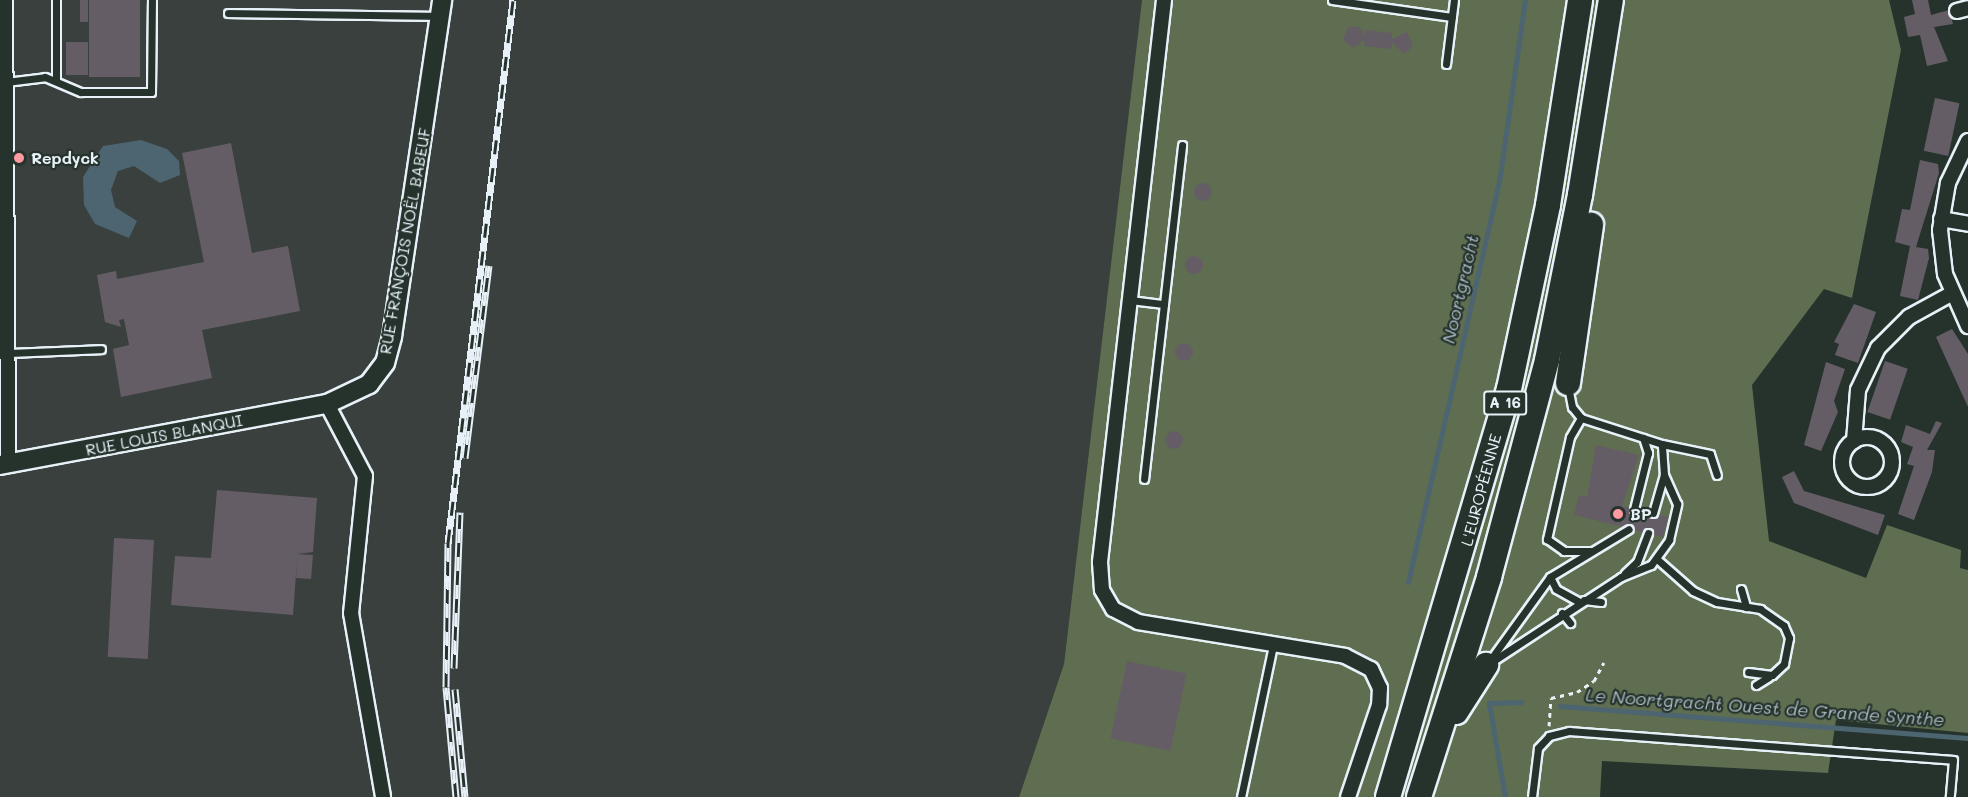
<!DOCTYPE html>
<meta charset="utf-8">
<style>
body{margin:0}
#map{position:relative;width:1968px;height:797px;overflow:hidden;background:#26332d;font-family:Mali,sans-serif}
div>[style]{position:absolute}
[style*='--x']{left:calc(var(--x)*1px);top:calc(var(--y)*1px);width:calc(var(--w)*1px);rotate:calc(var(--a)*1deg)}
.built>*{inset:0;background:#39403e}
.green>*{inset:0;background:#5f6e50}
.water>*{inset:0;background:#4c6570}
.stream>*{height:5px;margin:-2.5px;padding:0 2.5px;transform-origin:2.5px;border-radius:2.5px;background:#4c6570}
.building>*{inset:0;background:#655d65;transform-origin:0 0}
.round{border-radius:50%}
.path>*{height:3px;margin-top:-1.5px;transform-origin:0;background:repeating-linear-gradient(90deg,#e8f1f8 0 4.5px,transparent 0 9px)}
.roads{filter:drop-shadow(2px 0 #e8f1f8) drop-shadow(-2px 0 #e8f1f8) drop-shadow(0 2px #e8f1f8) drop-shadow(0 -2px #e8f1f8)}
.lane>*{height:7px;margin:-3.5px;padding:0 3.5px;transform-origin:3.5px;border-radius:3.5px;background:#26332d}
.street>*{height:14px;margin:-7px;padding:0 7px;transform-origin:7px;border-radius:7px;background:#26332d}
.street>.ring{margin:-7px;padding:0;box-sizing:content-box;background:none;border:14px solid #26332d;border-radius:50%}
.secondary>*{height:18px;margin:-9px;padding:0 9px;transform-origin:9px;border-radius:9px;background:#26332d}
.highway>*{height:24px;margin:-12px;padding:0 12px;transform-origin:12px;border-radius:12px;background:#26332d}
.rail>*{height:7px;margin-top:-3.5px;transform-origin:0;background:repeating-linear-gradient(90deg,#26332d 0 14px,#e8f1f8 0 28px);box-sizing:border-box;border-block:2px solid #e8f1f8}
.dots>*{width:16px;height:16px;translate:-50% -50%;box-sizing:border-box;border:3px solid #26332d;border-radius:50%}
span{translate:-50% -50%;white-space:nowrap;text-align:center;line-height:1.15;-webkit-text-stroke:4.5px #26332d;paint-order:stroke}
.shield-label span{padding:2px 4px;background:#26332d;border:2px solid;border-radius:4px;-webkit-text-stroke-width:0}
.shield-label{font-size:15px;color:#e8f1f8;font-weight:700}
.poi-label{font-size:16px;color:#e8f1f8;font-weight:700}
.left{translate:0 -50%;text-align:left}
.street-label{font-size:16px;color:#e8f1f8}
.water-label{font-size:18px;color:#aab9c2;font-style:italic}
</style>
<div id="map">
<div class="built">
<i style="clip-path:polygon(0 0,1142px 0,1064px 664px,1019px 797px,0 797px)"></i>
</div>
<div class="green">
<i style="clip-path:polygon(1142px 0,1889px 0,1901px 50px,1852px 298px,1824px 289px,1752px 385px,1769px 541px,1866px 578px,1887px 525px,1961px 550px,1960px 568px,1968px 570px,1968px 733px,1836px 720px,1828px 773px,1602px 761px,1600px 797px,1019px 797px,1064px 664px)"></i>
</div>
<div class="water">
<i style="clip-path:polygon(141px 140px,167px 149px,179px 161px,180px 175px,160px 183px,134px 166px,118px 171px,111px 190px,115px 207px,137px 221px,129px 238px,95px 224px,84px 205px,83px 177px,103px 146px)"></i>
</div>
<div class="stream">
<i style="--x:1408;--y:582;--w:410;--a:-77.2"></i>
<i style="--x:1499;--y:182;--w:184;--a:-81.9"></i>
<i style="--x:1560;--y:706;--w:409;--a:4.5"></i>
<i style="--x:1505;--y:797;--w:95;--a:-99.7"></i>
<i style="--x:1489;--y:703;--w:32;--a:-2"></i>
</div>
<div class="building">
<i style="left:80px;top:0;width:8px;height:22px"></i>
<i style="left:89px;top:0;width:51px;height:77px"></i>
<i style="clip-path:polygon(1912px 0,1928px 0,1931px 15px,1949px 10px,1953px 24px,1934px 27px,1948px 61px,1927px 66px,1920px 35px,1908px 37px,1904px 17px,1915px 14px)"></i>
<i style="clip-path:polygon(1348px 27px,1360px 27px,1365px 36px,1366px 30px,1392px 33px,1392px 39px,1407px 32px,1413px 46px,1404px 54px,1392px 43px,1391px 49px,1364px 46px,1365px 40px,1353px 48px,1343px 40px)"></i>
<i style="left:66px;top:42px;width:22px;height:33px"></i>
<i style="left:1935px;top:98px;width:25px;height:54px;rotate:12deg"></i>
<i style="clip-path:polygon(231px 143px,252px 253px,288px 246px,300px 311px,202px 330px,212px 378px,121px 397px,113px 349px,129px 345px,124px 319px,119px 320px,121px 327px,105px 322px,97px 275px,116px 271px,117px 279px,204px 262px,182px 153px)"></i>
<i style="clip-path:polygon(1920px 160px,1938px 164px,1939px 173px,1916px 247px,1928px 249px,1929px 258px,1918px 300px,1900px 296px,1910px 246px,1895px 242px,1902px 209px,1910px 210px)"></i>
<i class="round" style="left:1194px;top:183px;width:18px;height:18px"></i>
<i class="round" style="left:1185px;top:256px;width:18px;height:18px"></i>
<i style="clip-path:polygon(1854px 304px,1876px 312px,1858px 363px,1835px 355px,1839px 344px,1834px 342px)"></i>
<i style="clip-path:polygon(1952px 329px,1968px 354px,1968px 407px,1936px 337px)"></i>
<i class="round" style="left:1175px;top:343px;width:18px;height:18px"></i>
<i style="left:1885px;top:361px;width:24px;height:54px;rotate:19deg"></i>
<i style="clip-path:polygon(1826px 362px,1845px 369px,1834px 401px,1838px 412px,1821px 451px,1804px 445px)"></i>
<i style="clip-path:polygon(1936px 421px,1942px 423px,1927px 450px,1935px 450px,1932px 472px,1914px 520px,1898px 514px,1914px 466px,1907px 464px,1913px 447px,1901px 442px,1906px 425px,1930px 434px)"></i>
<i class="round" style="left:1165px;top:431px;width:18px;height:18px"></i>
<i style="clip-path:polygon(1596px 445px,1639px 455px,1622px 506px,1668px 517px,1663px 537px,1574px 515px,1579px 495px,1587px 497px)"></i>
<i style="clip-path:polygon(1794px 471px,1804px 491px,1885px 515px,1878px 535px,1794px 503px,1782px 477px)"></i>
<i style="clip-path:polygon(217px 490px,317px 498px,313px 552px,297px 554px,313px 555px,311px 579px,296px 578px,297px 560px,293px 615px,171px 605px,175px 556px,211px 558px)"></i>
<i style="left:114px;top:538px;width:40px;height:119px;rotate:3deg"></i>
<i style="left:1127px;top:661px;width:61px;height:79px;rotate:12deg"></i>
</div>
<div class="path">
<i style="--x:1549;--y:726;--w:28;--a:-86"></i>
<i style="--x:1551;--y:698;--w:27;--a:-13"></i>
<i style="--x:1577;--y:692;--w:20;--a:-33"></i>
<i style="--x:1594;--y:681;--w:21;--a:-62"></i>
</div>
<div class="roads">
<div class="lane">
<i style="--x:56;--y:0;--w:81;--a:90"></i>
<i style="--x:1332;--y:0;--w:121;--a:8.1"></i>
<i style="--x:228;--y:13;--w:211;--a:0.8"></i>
<i style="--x:1446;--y:64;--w:64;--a:-82.9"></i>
<i style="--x:6;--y:82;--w:39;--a:-7"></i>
<i style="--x:45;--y:77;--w:39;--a:23"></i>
<i style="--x:81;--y:92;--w:70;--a:0"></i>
<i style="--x:151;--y:92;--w:92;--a:-89.4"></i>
<i style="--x:1130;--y:300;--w:34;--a:7"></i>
<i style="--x:1164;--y:304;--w:176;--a:96.5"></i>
<i style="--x:1164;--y:304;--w:160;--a:-83.5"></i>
<i style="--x:7;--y:353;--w:94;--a:-2.4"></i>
<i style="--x:1581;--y:418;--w:22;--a:120"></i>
<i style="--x:1570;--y:437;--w:105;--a:102.7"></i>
<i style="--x:1547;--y:539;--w:21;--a:35"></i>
<i style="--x:1564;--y:551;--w:26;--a:0"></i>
<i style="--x:1662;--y:444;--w:49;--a:11.8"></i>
<i style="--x:1710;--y:454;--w:22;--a:72"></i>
<i style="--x:1634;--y:509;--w:58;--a:-76"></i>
<i style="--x:1648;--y:453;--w:16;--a:-108"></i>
<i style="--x:1653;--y:513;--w:40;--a:-74"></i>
<i style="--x:1658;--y:560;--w:47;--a:41.5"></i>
<i style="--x:1693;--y:591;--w:26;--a:25"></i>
<i style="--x:1717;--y:602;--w:44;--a:9.2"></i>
<i style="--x:1760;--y:609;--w:29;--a:35"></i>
<i style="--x:1784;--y:626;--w:13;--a:67"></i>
<i style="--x:1789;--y:638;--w:26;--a:101"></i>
<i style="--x:1784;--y:664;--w:16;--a:137"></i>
<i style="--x:1772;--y:675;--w:24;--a:-173"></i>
<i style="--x:1625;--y:573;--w:16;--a:-43"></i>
<i style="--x:1637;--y:562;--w:31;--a:-69"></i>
<i style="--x:1550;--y:577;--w:13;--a:63"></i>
<i style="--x:1556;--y:589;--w:26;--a:29"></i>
<i style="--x:1741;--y:589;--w:19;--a:74"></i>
<i style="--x:1584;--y:600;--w:17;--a:7"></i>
<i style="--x:1562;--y:613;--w:13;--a:51"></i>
<i style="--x:1488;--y:663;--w:106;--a:-54.2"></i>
<i style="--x:1550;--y:577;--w:92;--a:-31.3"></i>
<i style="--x:1490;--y:663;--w:157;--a:-33.3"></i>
<i style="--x:1621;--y:577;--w:32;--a:-22"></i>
<i style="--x:1651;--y:565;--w:31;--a:-54"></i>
<i style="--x:1669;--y:540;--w:37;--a:-77"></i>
<i style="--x:1677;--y:504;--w:32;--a:-114"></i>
<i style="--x:1664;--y:475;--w:31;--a:-94"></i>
<i style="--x:1662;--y:444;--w:85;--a:-162.2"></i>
<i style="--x:1581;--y:418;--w:14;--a:-129"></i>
<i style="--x:1572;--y:407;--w:21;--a:-101"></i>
<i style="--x:1756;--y:685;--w:15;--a:-32"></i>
<i style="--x:1241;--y:797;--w:155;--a:-78.1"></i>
<i style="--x:1532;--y:797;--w:49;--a:-83"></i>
<i style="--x:1538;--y:748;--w:16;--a:-47"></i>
<i style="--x:1549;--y:736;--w:21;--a:-14"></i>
<i style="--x:1569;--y:731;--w:385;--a:4.3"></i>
<i style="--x:1953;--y:760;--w:37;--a:95"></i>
</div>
<div class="street">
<i style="--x:5;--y:0;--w:463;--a:89.6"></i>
<i style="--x:1164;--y:0;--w:566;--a:96.5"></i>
<i style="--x:1100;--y:562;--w:28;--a:86"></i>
<i style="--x:1102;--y:590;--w:22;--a:60"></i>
<i style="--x:1113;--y:609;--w:28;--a:27"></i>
<i style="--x:1138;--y:622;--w:210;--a:9.3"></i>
<i style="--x:1345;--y:656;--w:29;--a:27"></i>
<i style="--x:1371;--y:669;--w:21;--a:65"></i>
<i style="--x:1380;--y:688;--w:17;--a:93"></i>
<i style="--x:1379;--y:705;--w:97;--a:108.6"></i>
<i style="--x:1957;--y:11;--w:11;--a:-15"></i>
<i style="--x:1968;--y:141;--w:47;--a:115.5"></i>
<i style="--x:1948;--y:183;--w:48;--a:99.7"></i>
<i style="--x:1940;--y:230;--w:44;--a:83.5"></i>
<i style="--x:1945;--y:274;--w:57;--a:66.1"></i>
<i style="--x:1941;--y:219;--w:27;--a:10"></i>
<i style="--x:327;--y:404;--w:81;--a:62.2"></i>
<i style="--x:365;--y:476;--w:138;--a:95.8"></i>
<i style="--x:351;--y:613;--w:187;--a:80.1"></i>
<i class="ring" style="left:1842px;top:437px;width:36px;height:36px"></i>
<i style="--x:1854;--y:441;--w:51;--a:-85.5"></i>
<i style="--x:1858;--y:390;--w:47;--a:-64.5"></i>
<i style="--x:1878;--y:348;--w:44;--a:-45"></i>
<i style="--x:1909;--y:317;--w:48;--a:-28.7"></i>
</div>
<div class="secondary">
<i style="--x:0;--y:465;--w:333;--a:-10.6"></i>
<i style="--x:327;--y:404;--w:47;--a:-25.5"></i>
<i style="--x:369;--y:384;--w:26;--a:-53"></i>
<i style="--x:385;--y:363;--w:28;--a:-75"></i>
<i style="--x:392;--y:336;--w:340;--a:-81.5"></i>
</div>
<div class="highway">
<i style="--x:1568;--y:383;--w:160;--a:-81.7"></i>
<i style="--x:1456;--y:712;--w:56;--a:-57.4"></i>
<i style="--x:1388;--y:797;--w:426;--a:-73.5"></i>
<i style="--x:1509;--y:389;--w:188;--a:-78"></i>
<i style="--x:1548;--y:205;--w:207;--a:-81.1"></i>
<i style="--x:1419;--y:797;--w:231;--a:-72.3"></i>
<i style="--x:1489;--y:577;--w:225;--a:-75"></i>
<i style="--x:1547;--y:360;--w:168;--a:-78.7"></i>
<i style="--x:1580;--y:195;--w:197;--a:-81"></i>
</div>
</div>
<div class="rail">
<i style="--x:465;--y:458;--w:194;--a:-82.9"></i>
<i style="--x:454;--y:668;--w:156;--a:-87.8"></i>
<i style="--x:455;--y:689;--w:108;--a:84.7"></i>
<i style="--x:456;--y:797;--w:110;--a:-95.2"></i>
<i style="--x:446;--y:687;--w:144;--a:-89.2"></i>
<i style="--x:448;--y:543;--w:547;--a:-83.17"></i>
</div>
<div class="dots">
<i style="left:19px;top:158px;background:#ff9aa2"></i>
<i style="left:1618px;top:514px;background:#ff9aa2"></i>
</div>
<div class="shield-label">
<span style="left:1505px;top:403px">A 16</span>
</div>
<div class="poi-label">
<span class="left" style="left:31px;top:158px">Repdyck</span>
<span class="left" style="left:1630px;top:514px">BP</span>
</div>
<div class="street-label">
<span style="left:405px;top:241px;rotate:-80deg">RUE FRANÇOIS NOËL BABEUF</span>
<span style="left:164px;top:435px;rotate:-11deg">RUE LOUIS BLANQUI</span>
<span style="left:1481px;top:490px;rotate:-75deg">L'EUROPÉENNE</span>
</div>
<div class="water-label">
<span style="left:1460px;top:289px;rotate:-77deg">Noortgracht</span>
<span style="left:1765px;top:707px;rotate:4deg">Le Noortgracht Ouest de Grande Synthe</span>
</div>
</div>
